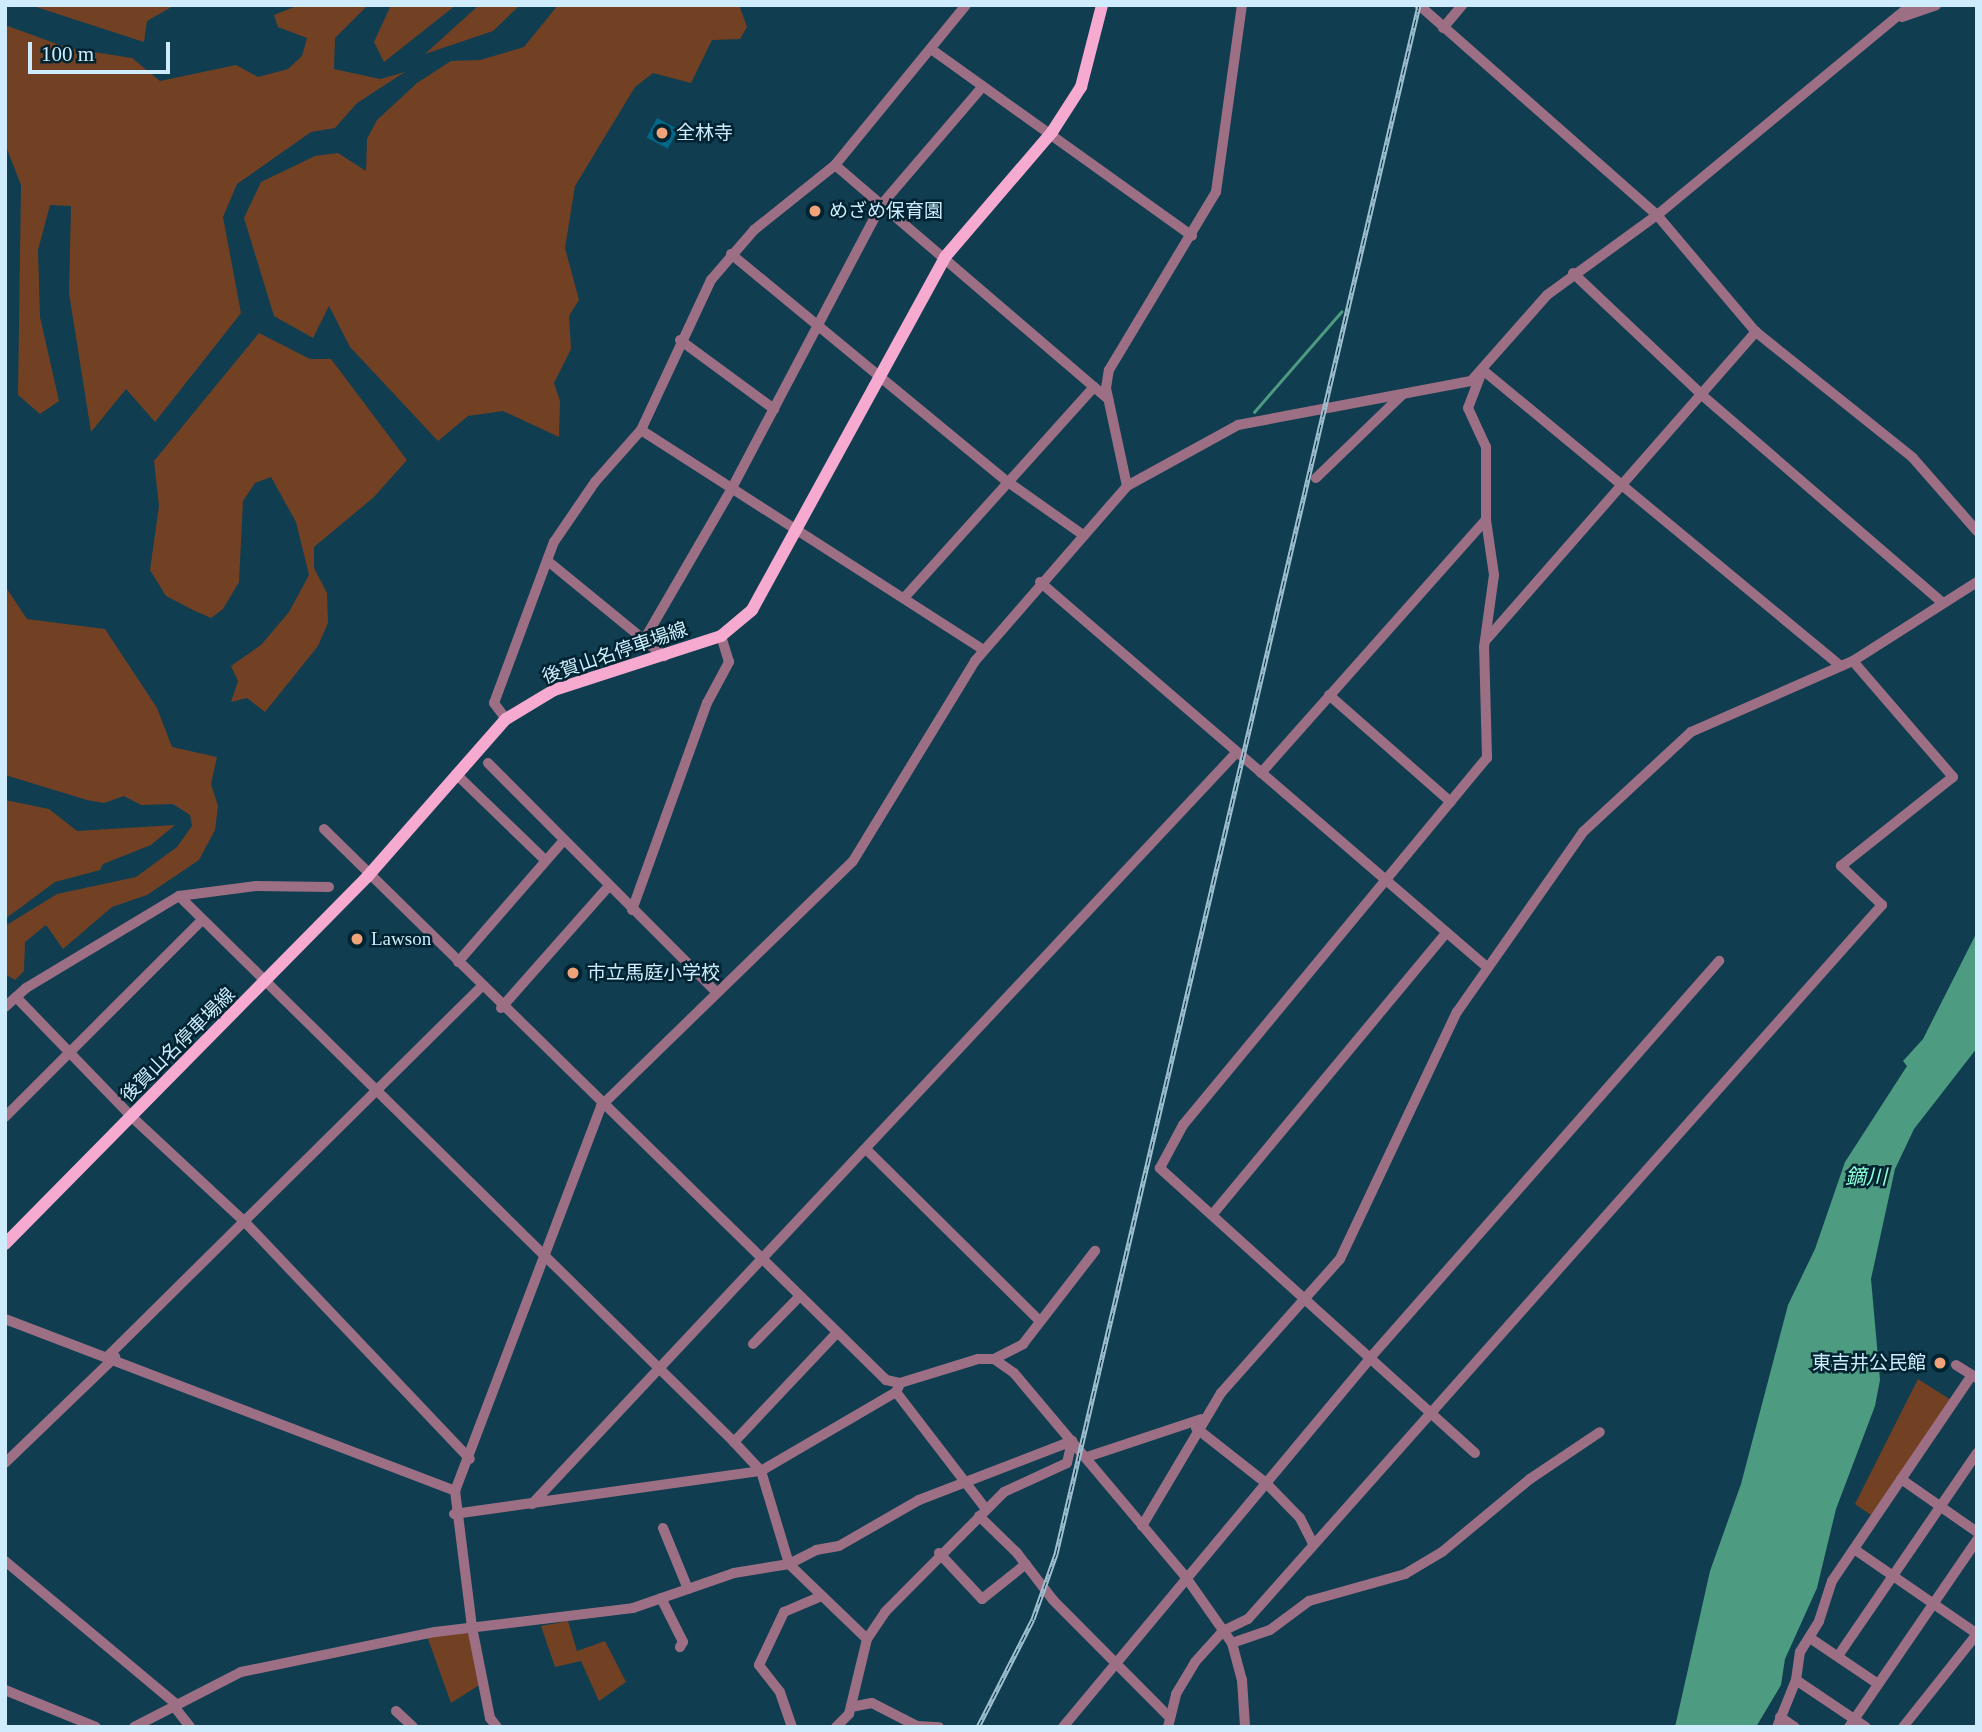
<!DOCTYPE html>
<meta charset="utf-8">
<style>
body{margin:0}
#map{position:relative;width:1982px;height:1732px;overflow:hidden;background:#103d4f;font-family:"Times New Roman","Noto Sans JP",serif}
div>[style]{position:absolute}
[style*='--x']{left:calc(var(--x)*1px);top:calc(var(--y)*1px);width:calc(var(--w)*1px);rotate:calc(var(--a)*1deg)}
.green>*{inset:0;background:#724124}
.water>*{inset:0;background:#4d9b81}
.stream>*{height:2.5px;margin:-1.25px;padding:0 1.25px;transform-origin:1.25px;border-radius:1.25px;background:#4d9b81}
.building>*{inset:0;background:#026889;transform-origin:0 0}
.minor>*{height:10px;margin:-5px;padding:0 5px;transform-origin:5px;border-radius:5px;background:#9d6f85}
.major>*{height:12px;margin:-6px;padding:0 6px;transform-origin:6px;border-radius:6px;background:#f7aacf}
.rail>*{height:5px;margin-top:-2.5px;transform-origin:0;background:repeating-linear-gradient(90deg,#002331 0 8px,#9ebfcf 0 16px);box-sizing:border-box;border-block:2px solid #9ebfcf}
.dots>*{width:19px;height:19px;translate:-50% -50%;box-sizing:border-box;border:4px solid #002331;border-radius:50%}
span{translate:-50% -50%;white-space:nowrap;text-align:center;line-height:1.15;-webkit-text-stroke:5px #002331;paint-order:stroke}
.poi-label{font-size:19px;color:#ceecfb}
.left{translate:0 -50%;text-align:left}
.right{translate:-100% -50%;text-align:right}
.street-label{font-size:19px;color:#ceecfb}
.water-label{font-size:21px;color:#8efed7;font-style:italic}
.frame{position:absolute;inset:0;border:7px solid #ceecfb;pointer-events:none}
.scale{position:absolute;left:28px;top:42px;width:142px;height:32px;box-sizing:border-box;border:4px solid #ceecfb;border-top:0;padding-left:9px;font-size:21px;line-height:24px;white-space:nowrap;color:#ceecfb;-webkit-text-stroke:5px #002331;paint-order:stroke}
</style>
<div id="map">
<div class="green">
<i style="clip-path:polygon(30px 5px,175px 5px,147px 21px,144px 42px)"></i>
<i style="clip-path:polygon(299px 5px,368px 5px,335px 38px,334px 69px,380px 79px,405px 72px,357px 103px,335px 128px,311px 132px,237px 184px,223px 217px,241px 313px,155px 422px,126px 389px,91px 432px,69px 293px,71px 206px,50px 205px,38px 250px,40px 317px,59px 401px,40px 414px,18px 395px,21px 185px,5px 144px,5px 25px,68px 48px,132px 58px,160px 81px,236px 65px,258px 77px,288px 69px,302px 56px,307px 38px,278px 27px,274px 15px)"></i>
<i style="clip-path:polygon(391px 5px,456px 5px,384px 62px,374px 42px)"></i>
<i style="clip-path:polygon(479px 5px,520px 5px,493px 31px,425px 54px)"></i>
<i style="clip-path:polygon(558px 5px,739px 5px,747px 27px,740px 39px,712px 40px,691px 83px,653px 73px,635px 87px,575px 186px,565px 248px,579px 300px,569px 316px,571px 349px,554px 383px,560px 401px,559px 437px,503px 411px,468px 416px,438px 441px,350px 347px,329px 306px,313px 338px,274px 316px,244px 218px,261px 182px,315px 156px,338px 153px,366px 171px,367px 139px,377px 120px,417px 83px,451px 61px,480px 60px,524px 47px)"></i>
<i style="clip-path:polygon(259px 333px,310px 359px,331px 359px,407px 460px,374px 497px,314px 547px,314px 568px,327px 593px,328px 623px,318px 646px,265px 712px,247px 698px,231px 702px,238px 681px,231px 666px,261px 645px,289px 612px,309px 575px,296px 522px,271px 477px,255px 483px,243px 501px,239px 582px,223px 609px,211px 618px,193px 610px,166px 596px,150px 570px,159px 506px,154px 461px)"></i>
<i style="clip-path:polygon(5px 586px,27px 619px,105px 629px,157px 708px,172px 747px,217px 757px,211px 784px,218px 806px,215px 830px,199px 860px,147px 895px,112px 907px,63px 949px,46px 925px,25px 942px,24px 971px,15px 980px,5px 974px,5px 926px,57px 894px,136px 877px,177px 847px,192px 826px,190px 815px,173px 804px,141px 805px,124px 796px,104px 803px,87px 800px,5px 775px)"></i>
<i style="clip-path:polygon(5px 800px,49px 809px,77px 831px,175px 825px,151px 845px,103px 864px,100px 870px,55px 882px,5px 919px)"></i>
<i style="clip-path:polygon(1918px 1379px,1951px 1400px,1871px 1515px,1855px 1504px)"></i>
<i style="clip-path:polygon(568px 1621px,577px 1651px,605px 1641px,626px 1682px,599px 1701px,581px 1661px,555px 1667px,541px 1626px)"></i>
<i style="clip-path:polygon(470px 1629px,481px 1684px,451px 1703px,427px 1636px)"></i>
</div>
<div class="water">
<i style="clip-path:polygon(1977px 932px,1977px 1048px,1914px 1129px,1895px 1169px,1871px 1279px,1880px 1380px,1875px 1406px,1836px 1509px,1817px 1588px,1785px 1659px,1781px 1685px,1756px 1727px,1675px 1727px,1710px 1571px,1741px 1484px,1788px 1305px,1815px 1249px,1845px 1162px,1907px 1066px,1903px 1061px,1923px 1039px)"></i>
</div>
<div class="stream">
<i style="--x:1254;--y:412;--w:133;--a:-49"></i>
</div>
<div class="building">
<i style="left:657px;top:118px;width:24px;height:22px;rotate:28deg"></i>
</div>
<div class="minor">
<i style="--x:1911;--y:5;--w:330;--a:140.4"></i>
<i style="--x:1657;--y:215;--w:153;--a:49.8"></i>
<i style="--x:1756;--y:332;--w:201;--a:38.7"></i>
<i style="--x:1913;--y:458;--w:97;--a:48.8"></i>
<i style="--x:1902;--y:17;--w:36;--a:-19"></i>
<i style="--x:1443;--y:28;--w:30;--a:-50"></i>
<i style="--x:931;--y:49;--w:321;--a:35.6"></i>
<i style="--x:835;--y:165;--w:360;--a:40.6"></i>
<i style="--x:731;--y:254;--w:359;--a:39.5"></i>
<i style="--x:1008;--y:482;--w:92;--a:35.2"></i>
<i style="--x:1573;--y:273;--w:179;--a:43.4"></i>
<i style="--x:1703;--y:396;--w:317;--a:40.8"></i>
<i style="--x:680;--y:340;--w:117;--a:36.3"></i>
<i style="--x:1484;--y:371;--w:463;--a:39.6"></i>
<i style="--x:641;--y:430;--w:407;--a:32.7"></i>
<i style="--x:1316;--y:478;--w:120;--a:-44"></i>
<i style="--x:1127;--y:486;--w:100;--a:-102.1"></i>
<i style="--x:1106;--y:388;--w:18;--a:-81"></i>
<i style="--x:1109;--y:370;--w:208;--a:-59"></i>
<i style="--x:1216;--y:192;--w:189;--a:-82.1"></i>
<i style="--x:549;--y:562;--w:149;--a:39.3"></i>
<i style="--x:1040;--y:582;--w:591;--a:40.75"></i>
<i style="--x:904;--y:598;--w:284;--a:-48"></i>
<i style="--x:644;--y:640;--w:176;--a:-59.9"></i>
<i style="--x:732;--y:488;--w:321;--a:-62.2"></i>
<i style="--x:882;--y:204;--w:155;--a:-49.4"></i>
<i style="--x:1486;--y:640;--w:410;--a:-48.8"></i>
<i style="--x:1329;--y:695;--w:162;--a:41.3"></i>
<i style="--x:506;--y:719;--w:20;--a:-127"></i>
<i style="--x:494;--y:703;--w:172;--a:-69.6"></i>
<i style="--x:554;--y:542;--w:73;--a:-55.7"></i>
<i style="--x:595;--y:482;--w:69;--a:-48.5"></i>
<i style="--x:641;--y:430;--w:166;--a:-65"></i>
<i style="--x:711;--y:280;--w:66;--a:-49.3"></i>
<i style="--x:754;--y:230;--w:104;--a:-38.7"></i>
<i style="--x:835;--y:165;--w:207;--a:-50.7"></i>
<i style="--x:488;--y:763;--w:323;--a:45.1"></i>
<i style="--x:1261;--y:773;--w:339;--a:-48.4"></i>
<i style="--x:456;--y:774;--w:124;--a:44"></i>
<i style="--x:324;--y:829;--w:787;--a:44.43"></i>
<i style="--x:886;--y:1380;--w:14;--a:12"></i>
<i style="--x:900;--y:1383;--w:82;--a:-17.1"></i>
<i style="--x:978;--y:1359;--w:16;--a:0"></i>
<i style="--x:994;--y:1359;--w:24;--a:35"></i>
<i style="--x:1014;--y:1373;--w:265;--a:49.9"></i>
<i style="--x:1185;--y:1576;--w:82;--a:55"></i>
<i style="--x:1232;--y:1643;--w:38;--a:75"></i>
<i style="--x:1242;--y:1680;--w:47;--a:86.3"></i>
<i style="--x:179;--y:896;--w:779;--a:44.53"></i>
<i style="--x:734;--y:1442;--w:40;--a:47"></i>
<i style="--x:761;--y:1471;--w:97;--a:73.2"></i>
<i style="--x:789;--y:1564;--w:108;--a:43.9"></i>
<i style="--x:632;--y:910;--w:220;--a:-70.1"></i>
<i style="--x:707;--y:703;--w:47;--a:-61.8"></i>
<i style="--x:729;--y:662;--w:27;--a:-107"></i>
<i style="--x:458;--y:962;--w:162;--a:-49"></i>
<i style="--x:16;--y:997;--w:168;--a:46"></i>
<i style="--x:133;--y:1118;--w:151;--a:42.9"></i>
<i style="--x:244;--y:1221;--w:328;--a:46.5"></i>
<i style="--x:5;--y:1007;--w:28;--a:-42"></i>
<i style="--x:26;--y:988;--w:179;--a:-31"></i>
<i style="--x:179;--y:896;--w:78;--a:-7.4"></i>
<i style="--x:256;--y:886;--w:73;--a:0.8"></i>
<i style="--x:501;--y:1008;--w:163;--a:-48.5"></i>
<i style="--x:5;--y:1117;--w:279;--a:-45"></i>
<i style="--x:868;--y:1151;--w:242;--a:44.7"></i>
<i style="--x:1212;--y:1215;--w:366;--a:-50.3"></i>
<i style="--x:5;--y:1319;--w:482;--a:20.9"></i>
<i style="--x:753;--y:1344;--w:64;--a:-45.6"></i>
<i style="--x:109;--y:1355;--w:523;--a:-44.69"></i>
<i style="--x:994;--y:1359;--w:33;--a:-27"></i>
<i style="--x:1023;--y:1344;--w:118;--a:-52.3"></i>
<i style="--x:1956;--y:1365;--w:25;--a:32"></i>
<i style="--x:899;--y:1386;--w:7;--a:117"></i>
<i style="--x:896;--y:1392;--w:146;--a:52.5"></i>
<i style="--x:1196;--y:1428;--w:89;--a:38.2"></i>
<i style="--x:1266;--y:1483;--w:49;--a:45.8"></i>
<i style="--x:1300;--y:1518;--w:28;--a:63"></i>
<i style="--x:734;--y:1442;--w:147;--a:-46.7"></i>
<i style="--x:1475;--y:1453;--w:425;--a:-137.9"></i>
<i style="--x:1160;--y:1168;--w:49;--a:-61.9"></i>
<i style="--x:1183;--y:1125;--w:477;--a:-50.4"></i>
<i style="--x:1487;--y:758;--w:111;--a:-91.5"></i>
<i style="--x:1484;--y:647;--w:73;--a:-82.1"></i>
<i style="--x:1494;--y:575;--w:56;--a:-98.3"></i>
<i style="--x:1486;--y:520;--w:73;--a:-90"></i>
<i style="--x:1486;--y:447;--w:43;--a:-114.8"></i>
<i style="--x:1468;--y:408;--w:36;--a:-69"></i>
<i style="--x:1087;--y:1457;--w:120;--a:-18.4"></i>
<i style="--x:5;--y:1463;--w:153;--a:-43.9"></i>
<i style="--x:1901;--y:1479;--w:93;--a:34.9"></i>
<i style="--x:532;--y:1504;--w:1029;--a:-46.85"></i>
<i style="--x:454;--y:1514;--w:310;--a:-8"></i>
<i style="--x:761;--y:1471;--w:156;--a:-30.3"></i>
<i style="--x:979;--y:1516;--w:53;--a:44.2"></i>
<i style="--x:1017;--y:1553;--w:59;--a:52.5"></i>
<i style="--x:1053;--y:1600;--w:166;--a:45.2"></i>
<i style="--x:1142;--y:1526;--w:155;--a:-59.3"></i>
<i style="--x:1221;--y:1393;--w:179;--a:-48.4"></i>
<i style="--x:1340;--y:1259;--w:273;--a:-64.7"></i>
<i style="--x:1457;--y:1012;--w:220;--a:-55"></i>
<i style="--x:1583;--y:832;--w:147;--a:-42.8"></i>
<i style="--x:1691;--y:732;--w:177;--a:-23.7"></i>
<i style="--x:1853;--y:661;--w:147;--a:-32.5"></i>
<i style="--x:663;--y:1528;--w:66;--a:67.7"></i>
<i style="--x:1854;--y:1549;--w:150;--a:34.6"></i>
<i style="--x:939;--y:1553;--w:63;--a:46.9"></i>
<i style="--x:982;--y:1599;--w:56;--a:-38.5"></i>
<i style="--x:5;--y:1561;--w:222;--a:39.9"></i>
<i style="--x:661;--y:1598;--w:49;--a:63.4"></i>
<i style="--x:683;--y:1642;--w:6;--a:121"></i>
<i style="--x:1810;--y:1638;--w:82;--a:34.1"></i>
<i style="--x:1232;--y:1643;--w:40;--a:-18.9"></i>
<i style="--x:1270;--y:1630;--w:49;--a:-36.6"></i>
<i style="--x:1309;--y:1601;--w:100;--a:-15.7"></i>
<i style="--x:1405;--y:1574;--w:43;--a:-30.7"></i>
<i style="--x:1442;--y:1552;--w:114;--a:-39.7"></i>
<i style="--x:1530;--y:1479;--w:84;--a:-33.9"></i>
<i style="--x:1838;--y:1656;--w:246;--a:-55.6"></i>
<i style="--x:1796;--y:1680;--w:84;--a:33.9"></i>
<i style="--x:5;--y:1690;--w:98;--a:22.1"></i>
<i style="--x:173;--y:1705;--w:28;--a:52"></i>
<i style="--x:851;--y:1707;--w:21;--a:-11"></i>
<i style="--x:872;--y:1703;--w:51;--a:27.1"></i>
<i style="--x:917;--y:1726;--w:22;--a:3"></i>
<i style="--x:396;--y:1711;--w:23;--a:43"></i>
<i style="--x:1780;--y:1717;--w:18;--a:34"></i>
<i style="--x:134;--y:1727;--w:120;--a:-27.2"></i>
<i style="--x:241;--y:1672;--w:198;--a:-11.7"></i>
<i style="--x:435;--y:1632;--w:199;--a:-6.9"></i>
<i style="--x:633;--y:1608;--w:107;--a:-19.1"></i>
<i style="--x:734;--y:1573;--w:56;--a:-9.3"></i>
<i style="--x:789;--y:1564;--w:30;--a:-27"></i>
<i style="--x:816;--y:1550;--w:23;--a:-10"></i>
<i style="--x:839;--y:1546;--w:92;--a:-29.9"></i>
<i style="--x:919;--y:1500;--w:164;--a:-21.1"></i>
<i style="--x:497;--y:1727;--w:11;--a:-128"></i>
<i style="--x:490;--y:1718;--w:93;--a:-101.2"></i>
<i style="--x:472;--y:1627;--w:137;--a:-97.1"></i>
<i style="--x:455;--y:1491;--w:412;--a:-69.2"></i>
<i style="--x:601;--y:1106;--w:351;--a:-44.2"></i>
<i style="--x:853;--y:861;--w:234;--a:-58.6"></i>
<i style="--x:975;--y:661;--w:232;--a:-49"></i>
<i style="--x:1127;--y:486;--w:127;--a:-28.8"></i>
<i style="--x:1238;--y:425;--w:237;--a:-10.7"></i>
<i style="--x:1471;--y:381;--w:115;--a:-48.5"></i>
<i style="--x:1547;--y:295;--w:136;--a:-36"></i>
<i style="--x:1657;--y:215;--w:317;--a:-138.6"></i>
<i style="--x:792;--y:1727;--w:37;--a:-109"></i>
<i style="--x:780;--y:1692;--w:34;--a:-128"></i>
<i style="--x:759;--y:1665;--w:59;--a:-64.7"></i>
<i style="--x:784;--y:1612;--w:38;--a:-23"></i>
<i style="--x:836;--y:1727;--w:18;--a:-45"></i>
<i style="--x:849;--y:1714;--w:77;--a:-76.5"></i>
<i style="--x:867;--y:1639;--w:32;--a:-56"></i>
<i style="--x:885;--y:1612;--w:169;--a:-45.2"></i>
<i style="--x:1004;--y:1492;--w:69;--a:-24.7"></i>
<i style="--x:1067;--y:1463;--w:23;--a:-77"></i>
<i style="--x:1063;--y:1727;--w:480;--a:-50.2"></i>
<i style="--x:1370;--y:1358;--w:529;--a:-48.68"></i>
<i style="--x:1168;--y:1727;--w:34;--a:-76"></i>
<i style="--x:1176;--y:1694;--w:37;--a:-59"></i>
<i style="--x:1195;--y:1662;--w:42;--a:-47.9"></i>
<i style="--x:1223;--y:1631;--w:28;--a:-26"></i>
<i style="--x:1248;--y:1619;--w:955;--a:-48.4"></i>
<i style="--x:1882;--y:905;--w:57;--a:-136.4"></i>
<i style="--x:1841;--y:866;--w:143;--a:-38.5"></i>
<i style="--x:1953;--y:777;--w:153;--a:-130.8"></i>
<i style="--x:1777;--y:1727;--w:51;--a:-68"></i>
<i style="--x:1796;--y:1680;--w:28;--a:-82"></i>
<i style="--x:1800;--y:1652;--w:36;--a:-58"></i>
<i style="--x:1819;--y:1621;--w:42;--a:-72"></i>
<i style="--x:1832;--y:1581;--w:249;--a:-55.8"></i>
<i style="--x:1849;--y:1727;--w:227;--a:-55.6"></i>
<i style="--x:1903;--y:1727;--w:119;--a:-51.5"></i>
</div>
<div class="major">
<i style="--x:5;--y:1244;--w:515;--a:-45.39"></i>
<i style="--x:367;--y:877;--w:210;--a:-48.7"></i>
<i style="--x:506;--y:719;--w:56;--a:-31.1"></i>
<i style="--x:554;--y:690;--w:176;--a:-17.9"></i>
<i style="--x:721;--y:636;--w:40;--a:-40"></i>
<i style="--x:752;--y:610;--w:402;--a:-61.3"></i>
<i style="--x:945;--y:257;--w:165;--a:-49.4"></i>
<i style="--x:1052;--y:132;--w:54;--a:-57.2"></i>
<i style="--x:1081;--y:87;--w:85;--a:-75.6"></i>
</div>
<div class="rail">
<i style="--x:978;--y:1727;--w:121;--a:-63"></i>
<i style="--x:1033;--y:1619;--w:69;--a:-70.5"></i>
<i style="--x:1056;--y:1554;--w:1591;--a:-76.81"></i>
</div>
<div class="dots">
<i style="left:662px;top:133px;background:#f0a378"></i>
<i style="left:815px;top:211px;background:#f0a378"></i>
<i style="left:357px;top:939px;background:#f0a378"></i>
<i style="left:573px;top:973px;background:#f0a378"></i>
<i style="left:1940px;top:1363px;background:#f0a378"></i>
</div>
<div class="poi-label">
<span class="left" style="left:676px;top:133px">全林寺</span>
<span class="left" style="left:829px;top:211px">めざめ保育園</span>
<span class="left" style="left:371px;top:939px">Lawson</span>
<span class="left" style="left:587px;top:973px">市立馬庭小学校</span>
<span class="right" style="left:1926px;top:1363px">東吉井公民館</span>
</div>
<div class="street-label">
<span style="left:615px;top:653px;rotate:-19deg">後賀山名停車場線</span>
<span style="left:178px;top:1045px;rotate:-45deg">後賀山名停車場線</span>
</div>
<div class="water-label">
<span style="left:1866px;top:1177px">鏑川</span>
</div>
<div class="frame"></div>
<div class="scale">100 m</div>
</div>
